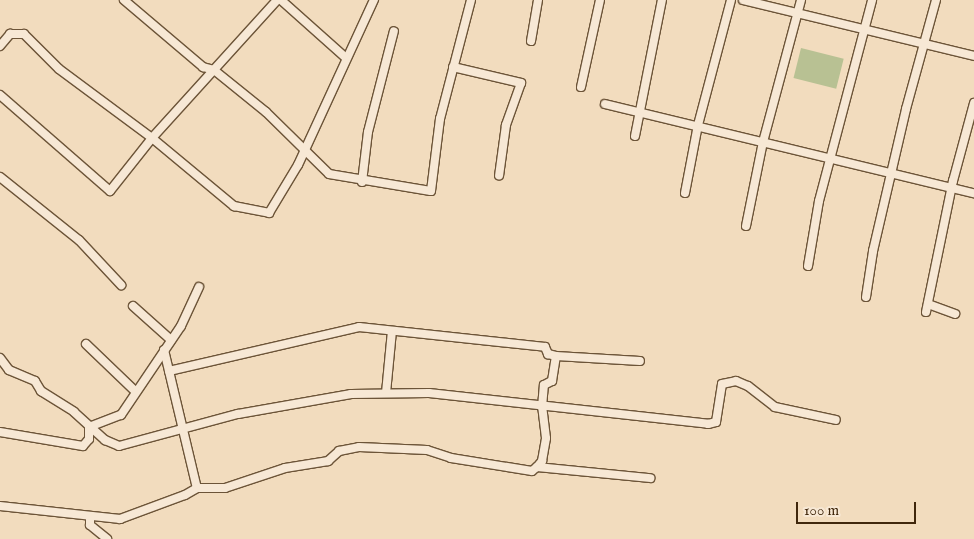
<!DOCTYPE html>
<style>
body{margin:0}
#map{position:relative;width:974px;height:539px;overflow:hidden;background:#f2dcbe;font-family:"IM FELL English",serif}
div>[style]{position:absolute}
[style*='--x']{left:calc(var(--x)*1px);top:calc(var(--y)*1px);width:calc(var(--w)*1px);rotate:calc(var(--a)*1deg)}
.green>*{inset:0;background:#b8c193;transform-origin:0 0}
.roads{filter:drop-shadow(1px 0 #6c5438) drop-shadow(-1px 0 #6c5438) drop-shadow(0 1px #6c5438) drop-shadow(0 -1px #6c5438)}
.minor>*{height:8px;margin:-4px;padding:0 4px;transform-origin:4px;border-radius:4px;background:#f7e8d5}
span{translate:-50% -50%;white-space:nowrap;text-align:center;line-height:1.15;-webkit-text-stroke:4px #f7e8d5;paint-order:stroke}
.scale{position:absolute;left:796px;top:502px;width:120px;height:22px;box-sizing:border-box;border:2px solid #40270c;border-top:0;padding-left:6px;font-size:15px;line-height:18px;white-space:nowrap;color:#40270c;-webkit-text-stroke:4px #f7e8d5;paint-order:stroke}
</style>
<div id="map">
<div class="green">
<i style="left:801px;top:48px;width:44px;height:31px;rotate:14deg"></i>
</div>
<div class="roads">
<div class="minor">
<i style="--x:124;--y:0;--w:104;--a:40.3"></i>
<i style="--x:203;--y:67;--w:11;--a:15"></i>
<i style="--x:214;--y:70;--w:67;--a:38.9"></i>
<i style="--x:266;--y:112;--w:88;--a:44.5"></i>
<i style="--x:329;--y:174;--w:103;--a:9.5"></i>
<i style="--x:431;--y:191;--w:73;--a:-82.9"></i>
<i style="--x:440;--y:119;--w:123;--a:-75.4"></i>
<i style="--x:281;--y:0;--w:86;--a:41.7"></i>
<i style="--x:743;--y:0;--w:238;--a:13.6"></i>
<i style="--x:531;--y:41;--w:42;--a:-80.3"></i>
<i style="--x:0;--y:46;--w:16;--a:-50"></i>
<i style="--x:10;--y:34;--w:14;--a:0"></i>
<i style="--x:24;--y:34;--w:49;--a:45"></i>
<i style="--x:59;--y:69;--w:116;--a:36.6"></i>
<i style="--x:152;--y:138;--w:107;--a:39.7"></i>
<i style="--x:234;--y:206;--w:36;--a:11"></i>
<i style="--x:269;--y:213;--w:56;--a:-58.9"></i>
<i style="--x:298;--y:165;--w:182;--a:-65.3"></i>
<i style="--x:453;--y:67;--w:70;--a:13.2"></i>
<i style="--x:521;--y:83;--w:45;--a:109.7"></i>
<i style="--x:506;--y:125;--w:51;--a:97.8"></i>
<i style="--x:581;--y:87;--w:89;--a:-77.7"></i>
<i style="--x:0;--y:95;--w:146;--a:41.1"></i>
<i style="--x:110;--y:191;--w:68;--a:-51.6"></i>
<i style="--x:152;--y:138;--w:186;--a:-47.8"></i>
<i style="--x:605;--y:104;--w:380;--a:13.6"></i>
<i style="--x:635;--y:136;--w:139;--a:-78.8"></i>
<i style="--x:0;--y:177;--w:101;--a:38.6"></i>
<i style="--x:79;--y:240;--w:62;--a:47"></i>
<i style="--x:362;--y:182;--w:50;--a:-83.2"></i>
<i style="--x:368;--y:132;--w:104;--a:-75.6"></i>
<i style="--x:685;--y:193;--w:69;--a:-79.2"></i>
<i style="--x:698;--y:125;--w:129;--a:-75.2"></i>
<i style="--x:746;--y:226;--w:86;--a:-78.6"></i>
<i style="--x:763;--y:142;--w:147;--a:-75"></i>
<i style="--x:808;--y:266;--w:66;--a:-80.4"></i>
<i style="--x:819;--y:201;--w:208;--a:-75.2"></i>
<i style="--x:866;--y:297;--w:47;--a:-81.3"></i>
<i style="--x:873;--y:251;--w:146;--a:-76.9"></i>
<i style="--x:906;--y:109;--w:113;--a:-74.6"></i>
<i style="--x:928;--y:304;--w:29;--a:20"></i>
<i style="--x:133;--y:306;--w:51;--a:41.8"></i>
<i style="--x:926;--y:312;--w:134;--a:-78.4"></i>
<i style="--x:953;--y:181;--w:81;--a:-74.9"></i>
<i style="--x:86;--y:344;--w:69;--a:43.8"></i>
<i style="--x:164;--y:350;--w:142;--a:76.6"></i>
<i style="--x:0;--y:358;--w:15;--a:53"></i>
<i style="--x:9;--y:370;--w:28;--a:23"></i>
<i style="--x:35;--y:381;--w:12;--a:59"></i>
<i style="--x:41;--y:391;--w:39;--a:32"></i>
<i style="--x:74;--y:412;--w:42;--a:42.1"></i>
<i style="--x:105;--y:440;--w:15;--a:23"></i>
<i style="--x:119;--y:446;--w:123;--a:-15.1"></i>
<i style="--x:238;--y:414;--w:115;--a:-10"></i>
<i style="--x:351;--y:394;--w:78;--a:-0.7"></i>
<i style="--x:429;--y:393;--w:281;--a:6.3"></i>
<i style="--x:708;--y:424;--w:8;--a:-14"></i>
<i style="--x:716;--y:422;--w:38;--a:-81"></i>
<i style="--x:722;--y:384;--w:14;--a:-12"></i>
<i style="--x:736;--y:381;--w:13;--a:23"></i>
<i style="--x:748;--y:386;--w:34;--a:38"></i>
<i style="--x:775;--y:407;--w:62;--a:12"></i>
<i style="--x:169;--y:371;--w:195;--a:-13"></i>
<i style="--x:359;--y:327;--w:187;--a:6.1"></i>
<i style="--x:545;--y:347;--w:8;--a:67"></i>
<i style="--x:548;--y:354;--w:8;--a:14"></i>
<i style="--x:556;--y:356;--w:84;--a:3.4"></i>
<i style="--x:386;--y:393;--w:62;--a:-84.5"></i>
<i style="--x:89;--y:427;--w:34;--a:-21"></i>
<i style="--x:121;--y:415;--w:107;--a:-56"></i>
<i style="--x:181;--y:326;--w:43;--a:-65.2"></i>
<i style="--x:0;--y:432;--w:84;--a:9.6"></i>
<i style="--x:83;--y:446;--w:9;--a:-49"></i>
<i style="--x:89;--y:439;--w:12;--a:-90"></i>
<i style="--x:537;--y:467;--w:8;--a:-50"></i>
<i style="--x:542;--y:461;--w:23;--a:-80"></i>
<i style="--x:546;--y:438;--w:31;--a:-97"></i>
<i style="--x:542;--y:407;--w:22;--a:-85"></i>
<i style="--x:544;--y:385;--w:9;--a:-27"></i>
<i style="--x:552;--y:381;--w:25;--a:-81"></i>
<i style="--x:0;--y:506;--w:121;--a:6.2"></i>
<i style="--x:120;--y:519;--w:69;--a:-20.3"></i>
<i style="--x:185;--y:495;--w:14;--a:-30"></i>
<i style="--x:197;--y:488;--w:28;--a:0"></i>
<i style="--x:225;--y:488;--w:63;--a:-18.4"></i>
<i style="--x:285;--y:468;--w:44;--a:-9.2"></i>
<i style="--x:328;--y:461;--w:15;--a:-42"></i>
<i style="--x:339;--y:451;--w:20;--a:-11"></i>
<i style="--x:359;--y:447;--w:68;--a:2.5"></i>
<i style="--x:427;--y:450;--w:25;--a:18"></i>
<i style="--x:451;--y:458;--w:82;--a:9.1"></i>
<i style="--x:532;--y:471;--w:6;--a:-39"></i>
<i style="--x:537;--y:467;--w:114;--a:5.6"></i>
<i style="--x:90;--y:518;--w:7;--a:90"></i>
<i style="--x:90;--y:525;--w:22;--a:39"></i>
</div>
</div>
<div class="scale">100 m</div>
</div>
